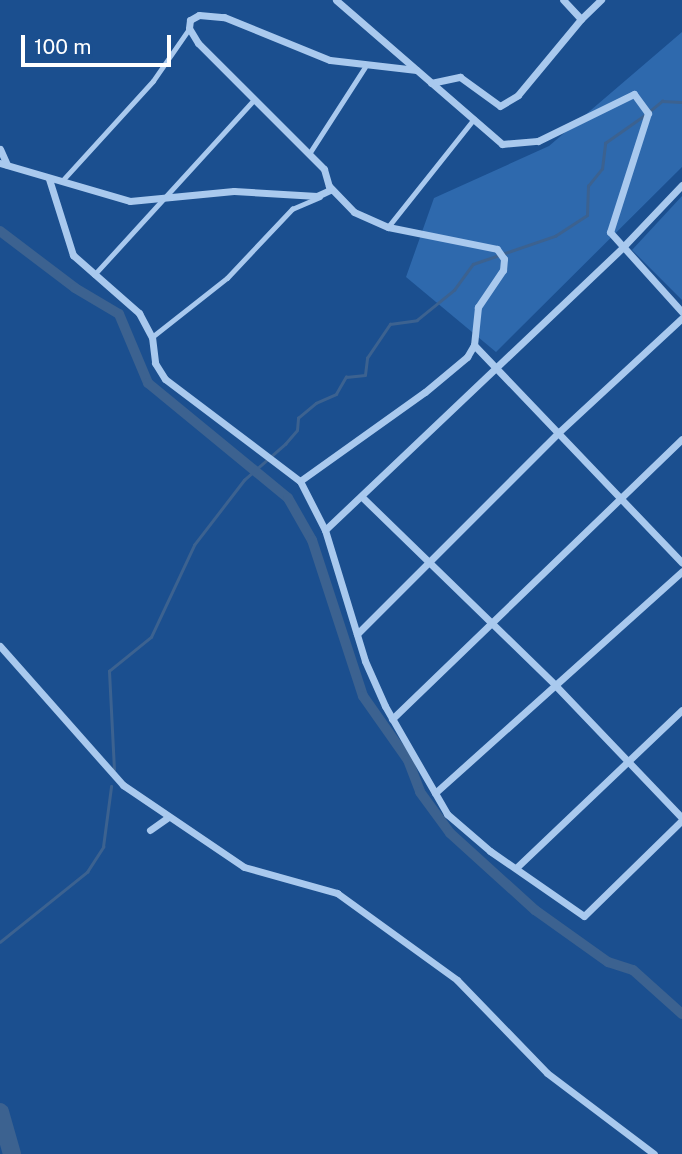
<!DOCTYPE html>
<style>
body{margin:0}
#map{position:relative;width:682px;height:1154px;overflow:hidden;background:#1b4f8f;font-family:"Public Sans",sans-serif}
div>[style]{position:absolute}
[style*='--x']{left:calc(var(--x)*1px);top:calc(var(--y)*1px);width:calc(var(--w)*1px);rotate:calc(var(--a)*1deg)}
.green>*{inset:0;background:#2e69ad}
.stream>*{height:2.5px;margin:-1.25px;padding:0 1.25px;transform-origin:1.25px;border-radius:1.25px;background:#3c6290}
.canal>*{height:10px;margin:-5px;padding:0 5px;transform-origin:5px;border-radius:5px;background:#3c6290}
.river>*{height:18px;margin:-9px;padding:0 9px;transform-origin:9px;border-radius:9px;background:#3c6290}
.service>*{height:4.5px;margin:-2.25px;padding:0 2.25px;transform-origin:2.25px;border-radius:2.25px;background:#a9c9ee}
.minor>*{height:7px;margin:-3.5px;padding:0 3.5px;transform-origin:3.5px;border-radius:3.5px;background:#a9c9ee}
span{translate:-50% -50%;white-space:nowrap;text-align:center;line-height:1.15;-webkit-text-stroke:5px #1b4f8f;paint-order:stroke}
.scale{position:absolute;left:21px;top:35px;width:150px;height:32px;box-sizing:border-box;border:4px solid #fff;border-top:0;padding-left:9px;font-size:21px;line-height:24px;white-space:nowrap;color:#fff;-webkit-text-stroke:5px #1b4f8f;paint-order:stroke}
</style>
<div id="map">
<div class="green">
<i style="clip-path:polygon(682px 32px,682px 167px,496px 352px,406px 277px,434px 198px,549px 146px)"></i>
<i style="clip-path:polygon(682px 196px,682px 300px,632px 250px)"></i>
</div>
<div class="stream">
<i style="--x:650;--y:111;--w:16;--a:-40"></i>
<i style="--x:662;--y:101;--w:20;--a:3"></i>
<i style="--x:114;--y:770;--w:99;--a:-92.9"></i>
<i style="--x:109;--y:671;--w:54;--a:-39"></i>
<i style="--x:151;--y:637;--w:102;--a:-64.9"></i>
<i style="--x:194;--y:545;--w:82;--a:-52.4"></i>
<i style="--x:244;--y:480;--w:55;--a:-41.3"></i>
<i style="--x:285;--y:444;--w:18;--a:-49"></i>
<i style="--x:297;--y:430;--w:12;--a:-85"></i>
<i style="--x:298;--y:418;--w:23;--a:-40"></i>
<i style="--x:316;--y:403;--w:22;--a:-24"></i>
<i style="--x:336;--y:394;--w:20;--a:-60"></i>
<i style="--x:346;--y:377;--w:19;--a:-6"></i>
<i style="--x:365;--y:375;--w:17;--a:-83"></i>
<i style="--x:367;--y:358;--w:41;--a:-55.9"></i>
<i style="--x:390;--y:324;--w:27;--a:-8"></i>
<i style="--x:417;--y:320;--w:48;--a:-39"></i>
<i style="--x:454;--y:290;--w:32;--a:-54"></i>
<i style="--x:473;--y:264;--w:87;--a:-18.9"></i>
<i style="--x:555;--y:236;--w:38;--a:-33"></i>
<i style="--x:587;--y:215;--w:29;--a:-88"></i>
<i style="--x:588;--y:186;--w:22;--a:-51"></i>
<i style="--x:602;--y:169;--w:26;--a:-83"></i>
<i style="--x:605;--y:143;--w:49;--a:-35"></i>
<i style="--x:0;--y:942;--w:112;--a:-38.8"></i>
<i style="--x:87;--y:872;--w:30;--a:-57"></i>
<i style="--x:103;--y:847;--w:61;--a:-82.4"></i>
</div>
<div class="canal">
<i style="--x:0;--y:231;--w:94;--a:37.2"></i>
<i style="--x:75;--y:288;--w:51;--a:30.6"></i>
<i style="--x:119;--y:314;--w:75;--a:67.2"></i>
<i style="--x:148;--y:383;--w:181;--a:39.4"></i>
<i style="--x:288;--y:498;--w:48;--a:60.3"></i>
<i style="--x:312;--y:540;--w:164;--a:71.9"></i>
<i style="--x:363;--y:696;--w:78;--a:54.9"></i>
<i style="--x:408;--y:760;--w:34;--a:69"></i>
<i style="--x:420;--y:792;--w:51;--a:53.8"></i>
<i style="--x:450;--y:833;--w:115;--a:42.2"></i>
<i style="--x:535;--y:910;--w:90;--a:35.5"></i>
<i style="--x:608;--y:962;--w:26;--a:18"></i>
<i style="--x:633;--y:970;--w:66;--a:41.9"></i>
</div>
<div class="river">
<i style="--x:0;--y:1112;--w:44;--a:74.1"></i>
</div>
<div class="service">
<i style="--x:309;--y:154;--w:103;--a:-57.2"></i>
<i style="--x:62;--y:181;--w:135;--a:-47.7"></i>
<i style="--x:153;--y:81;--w:63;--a:-55.3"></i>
<i style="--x:388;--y:227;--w:138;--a:-51.5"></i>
<i style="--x:94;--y:275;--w:237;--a:-47.6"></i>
<i style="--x:152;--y:337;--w:95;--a:-38.2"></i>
<i style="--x:227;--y:278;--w:95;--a:-46.7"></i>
<i style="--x:292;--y:209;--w:30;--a:-23"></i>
</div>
<div class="minor">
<i style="--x:336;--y:0;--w:220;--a:40.9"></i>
<i style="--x:502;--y:144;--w:36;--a:-5"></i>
<i style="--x:538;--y:141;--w:107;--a:-26.1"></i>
<i style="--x:634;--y:94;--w:24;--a:54"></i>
<i style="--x:648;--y:113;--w:125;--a:107.7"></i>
<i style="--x:610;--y:232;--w:108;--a:48"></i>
<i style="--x:581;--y:19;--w:28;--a:-44"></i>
<i style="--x:431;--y:83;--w:30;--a:-12"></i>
<i style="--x:460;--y:77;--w:49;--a:35.9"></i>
<i style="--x:500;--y:106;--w:21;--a:-31"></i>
<i style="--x:518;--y:95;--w:99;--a:-50.3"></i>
<i style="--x:581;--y:19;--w:26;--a:-133"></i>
<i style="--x:0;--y:149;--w:17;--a:66"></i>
<i style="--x:0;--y:163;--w:135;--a:16.3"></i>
<i style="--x:130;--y:201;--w:104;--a:-5.5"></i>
<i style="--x:234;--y:191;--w:83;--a:3.4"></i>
<i style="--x:317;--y:196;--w:14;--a:-25"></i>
<i style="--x:330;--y:190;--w:22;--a:-106"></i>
<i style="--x:324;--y:169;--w:178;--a:-135"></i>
<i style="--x:198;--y:43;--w:17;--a:-121"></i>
<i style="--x:189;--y:28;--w:8;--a:-83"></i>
<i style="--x:190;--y:20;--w:10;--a:-29"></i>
<i style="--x:199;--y:15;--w:25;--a:5"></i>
<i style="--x:224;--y:17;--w:114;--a:22.1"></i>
<i style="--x:330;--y:60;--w:87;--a:6.6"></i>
<i style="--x:49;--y:179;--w:80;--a:72.5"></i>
<i style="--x:73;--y:255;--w:88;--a:41.3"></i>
<i style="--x:139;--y:313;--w:27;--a:62"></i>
<i style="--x:152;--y:337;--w:26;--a:83"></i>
<i style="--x:155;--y:363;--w:19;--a:58"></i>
<i style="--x:165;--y:379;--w:169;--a:37.1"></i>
<i style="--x:300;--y:481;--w:55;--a:63"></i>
<i style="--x:325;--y:530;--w:137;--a:73"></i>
<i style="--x:365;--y:661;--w:49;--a:66"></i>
<i style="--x:385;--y:706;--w:125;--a:60.1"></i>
<i style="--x:447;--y:814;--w:57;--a:40.7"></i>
<i style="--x:490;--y:851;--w:114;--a:34.7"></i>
<i style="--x:584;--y:916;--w:137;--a:-44.4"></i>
<i style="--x:329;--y:186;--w:36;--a:46"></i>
<i style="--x:354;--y:212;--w:37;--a:24"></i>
<i style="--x:388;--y:227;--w:111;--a:11.4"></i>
<i style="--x:497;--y:249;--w:12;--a:55"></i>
<i style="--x:504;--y:259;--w:11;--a:95"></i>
<i style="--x:503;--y:270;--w:45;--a:124"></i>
<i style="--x:478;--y:307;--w:38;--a:96"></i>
<i style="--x:300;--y:481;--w:153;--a:-35.5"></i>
<i style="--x:425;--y:392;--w:55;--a:-39.8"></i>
<i style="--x:467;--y:357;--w:14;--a:-60"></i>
<i style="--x:474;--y:345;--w:301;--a:46.3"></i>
<i style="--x:362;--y:497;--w:269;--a:44.2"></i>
<i style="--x:555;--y:685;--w:184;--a:46.3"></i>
<i style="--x:325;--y:530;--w:410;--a:-43.5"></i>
<i style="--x:622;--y:248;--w:87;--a:-46.4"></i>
<i style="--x:357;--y:634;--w:286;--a:-45"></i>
<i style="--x:559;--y:432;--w:168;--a:-42.8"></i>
<i style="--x:0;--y:646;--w:186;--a:48.5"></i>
<i style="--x:123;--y:785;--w:146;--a:34.1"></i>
<i style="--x:244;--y:867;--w:97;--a:15.6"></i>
<i style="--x:337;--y:893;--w:148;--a:35.9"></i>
<i style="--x:457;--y:980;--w:129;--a:45.9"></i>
<i style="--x:547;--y:1073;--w:134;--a:37.1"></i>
<i style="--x:392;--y:719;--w:403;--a:-44"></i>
<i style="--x:435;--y:793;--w:332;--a:-41.9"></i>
<i style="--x:150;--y:830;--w:21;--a:-35"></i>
<i style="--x:516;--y:868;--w:229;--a:-43.6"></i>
</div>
<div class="scale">100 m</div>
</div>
